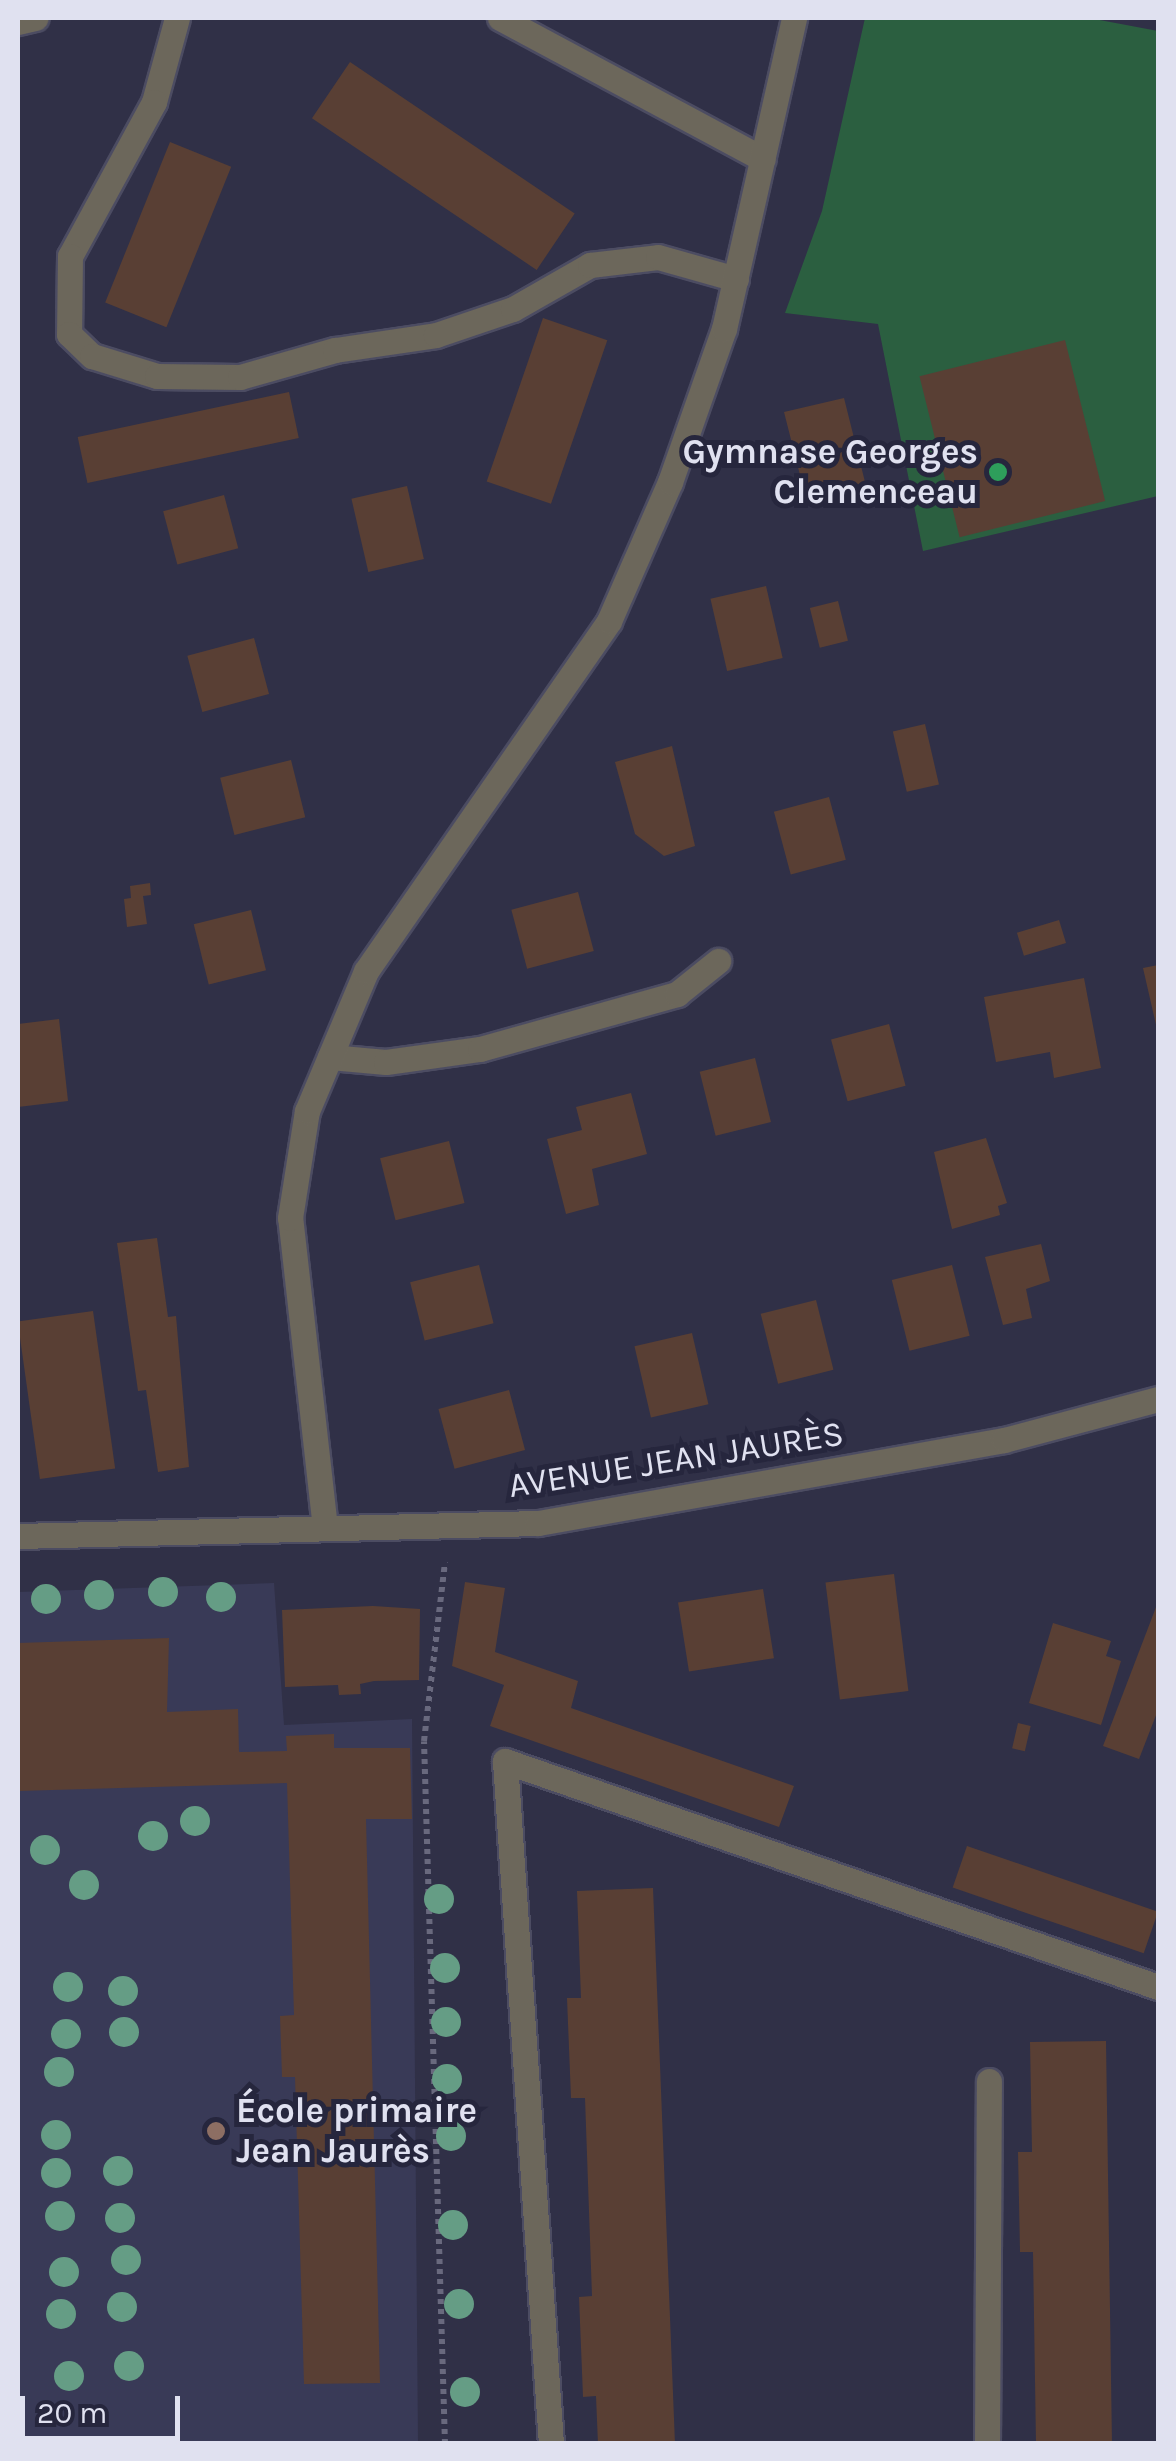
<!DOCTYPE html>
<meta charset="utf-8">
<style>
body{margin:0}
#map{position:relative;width:1176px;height:2461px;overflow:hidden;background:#303047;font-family:Karla,sans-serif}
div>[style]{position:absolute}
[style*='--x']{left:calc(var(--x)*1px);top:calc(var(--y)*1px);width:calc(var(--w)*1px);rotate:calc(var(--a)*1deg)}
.built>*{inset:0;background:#393a57}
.green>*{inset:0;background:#2b5f40}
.building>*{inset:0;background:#593f34;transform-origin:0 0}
.path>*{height:6px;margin-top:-3px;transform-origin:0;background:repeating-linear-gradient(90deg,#69697e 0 5px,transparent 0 10px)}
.roads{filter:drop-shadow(2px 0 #4c4c62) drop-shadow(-2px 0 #4c4c62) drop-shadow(0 2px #4c4c62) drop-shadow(0 -2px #4c4c62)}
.service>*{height:25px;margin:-12.5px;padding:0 12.5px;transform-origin:12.5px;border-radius:12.5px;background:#6c675b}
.minor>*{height:25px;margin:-12.5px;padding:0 12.5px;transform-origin:12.5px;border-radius:12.5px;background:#6c675b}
.tertiary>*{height:25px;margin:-12.5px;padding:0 12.5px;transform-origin:12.5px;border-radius:12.5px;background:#6c675b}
.trees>*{width:30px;height:30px;margin:-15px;border-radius:50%;background:#659d85}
.dots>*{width:28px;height:28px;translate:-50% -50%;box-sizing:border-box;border:5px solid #26263d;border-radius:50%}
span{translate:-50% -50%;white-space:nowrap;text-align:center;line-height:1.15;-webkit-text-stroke:10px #26263d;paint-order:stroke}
.poi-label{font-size:35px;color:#e0e1f0;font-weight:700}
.right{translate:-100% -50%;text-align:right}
.left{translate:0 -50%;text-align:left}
.street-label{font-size:35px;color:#e0e1f0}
.frame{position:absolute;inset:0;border:20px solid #e0e1f0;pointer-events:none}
.scale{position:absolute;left:20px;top:2396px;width:160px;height:45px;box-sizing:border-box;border:5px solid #e0e1f0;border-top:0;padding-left:12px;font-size:30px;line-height:35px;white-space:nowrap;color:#e0e1f0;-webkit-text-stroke:8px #26263d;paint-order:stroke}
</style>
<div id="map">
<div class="built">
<i style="clip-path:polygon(274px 1583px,284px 1725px,412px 1719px,418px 2443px,18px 2443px,18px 1592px)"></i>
</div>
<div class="green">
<i style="clip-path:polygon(865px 18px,1089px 18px,1158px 31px,1158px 496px,923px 551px,878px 324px,785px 313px,822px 211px)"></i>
</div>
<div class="building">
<i style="left:350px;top:62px;width:271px;height:68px;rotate:34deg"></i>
<i style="left:170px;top:142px;width:66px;height:173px;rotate:22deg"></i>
<i style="left:543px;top:318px;width:68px;height:173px;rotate:19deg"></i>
<i style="left:1065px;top:340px;width:166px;height:150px;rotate:76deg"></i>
<i style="left:289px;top:392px;width:47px;height:216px;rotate:78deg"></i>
<i style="clip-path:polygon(844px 398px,869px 498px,838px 505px,831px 480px,803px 487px,784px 412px)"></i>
<i style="left:407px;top:486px;width:75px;height:57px;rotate:77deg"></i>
<i style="left:224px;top:495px;width:55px;height:63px;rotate:75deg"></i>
<i style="left:766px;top:586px;width:74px;height:57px;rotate:77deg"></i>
<i style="left:838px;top:601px;width:41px;height:29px;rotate:76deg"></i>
<i style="left:254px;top:638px;width:58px;height:69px;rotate:75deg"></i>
<i style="left:925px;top:724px;width:62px;height:33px;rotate:77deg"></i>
<i style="clip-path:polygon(672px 746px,695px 846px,664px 856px,635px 834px,615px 762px)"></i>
<i style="left:291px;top:760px;width:59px;height:73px;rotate:76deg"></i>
<i style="left:829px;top:797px;width:65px;height:57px;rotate:75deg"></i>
<i style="clip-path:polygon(150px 883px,151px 895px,143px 896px,147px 924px,127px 927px,124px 899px,131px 898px,130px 886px)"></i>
<i style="left:578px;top:892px;width:61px;height:69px;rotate:75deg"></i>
<i style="left:251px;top:910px;width:62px;height:59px;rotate:76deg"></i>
<i style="left:1059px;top:920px;width:24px;height:44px;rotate:73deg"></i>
<i style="clip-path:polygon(1158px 965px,1158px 1029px,1157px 1029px,1143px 968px)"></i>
<i style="clip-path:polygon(1084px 978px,1101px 1068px,1054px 1078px,1050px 1052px,996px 1062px,984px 997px)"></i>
<i style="clip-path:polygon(59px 1019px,68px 1101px,18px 1107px,18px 1024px)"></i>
<i style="left:889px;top:1024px;width:64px;height:60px;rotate:75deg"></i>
<i style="left:755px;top:1058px;width:66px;height:57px;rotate:76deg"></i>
<i style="clip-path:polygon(631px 1093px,647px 1154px,592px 1169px,599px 1205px,566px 1214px,547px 1139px,582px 1130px,576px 1107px)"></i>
<i style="clip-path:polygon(986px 1138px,1007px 1203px,998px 1206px,1000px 1215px,952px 1229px,934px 1152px)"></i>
<i style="left:449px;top:1141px;width:64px;height:71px;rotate:76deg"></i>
<i style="clip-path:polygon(157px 1238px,168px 1317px,176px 1316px,189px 1467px,158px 1472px,146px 1390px,138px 1391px,117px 1243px)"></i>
<i style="clip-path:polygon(1041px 1244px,1050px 1281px,1026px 1289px,1032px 1318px,1003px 1325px,985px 1257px)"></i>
<i style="left:479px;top:1265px;width:60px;height:71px;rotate:76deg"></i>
<i style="left:952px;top:1265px;width:73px;height:62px;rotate:76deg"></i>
<i style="left:816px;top:1300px;width:72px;height:57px;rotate:76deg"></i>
<i style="left:93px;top:1311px;width:159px;height:76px;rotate:82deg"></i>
<i style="left:692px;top:1333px;width:73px;height:59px;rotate:77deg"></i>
<i style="left:509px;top:1390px;width:62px;height:73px;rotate:75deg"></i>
<i style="left:894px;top:1574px;width:118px;height:69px;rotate:83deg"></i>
<i style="clip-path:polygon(465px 1582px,505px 1588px,495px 1652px,578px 1681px,571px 1708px,794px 1786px,779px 1827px,490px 1726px,504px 1685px,452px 1666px)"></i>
<i style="left:763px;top:1589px;width:70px;height:86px;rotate:81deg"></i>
<i style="clip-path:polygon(1158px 1602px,1158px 1710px,1139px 1759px,1103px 1746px)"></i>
<i style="clip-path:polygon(373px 1606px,420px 1609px,419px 1680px,374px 1681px,360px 1684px,361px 1694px,339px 1695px,338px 1685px,285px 1687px,282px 1610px)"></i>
<i style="clip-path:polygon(1053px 1623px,1111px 1641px,1106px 1656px,1121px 1661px,1101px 1725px,1029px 1703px)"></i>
<i style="clip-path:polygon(169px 1638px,167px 1712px,238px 1709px,239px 1752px,287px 1751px,286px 1736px,334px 1734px,334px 1748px,410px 1748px,412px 1819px,366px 1819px,380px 2383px,304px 2384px,295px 2077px,282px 2077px,280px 2016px,294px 2015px,287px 1783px,18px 1791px,18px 1643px)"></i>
<i style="left:1018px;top:1723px;width:13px;height:26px;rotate:13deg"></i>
<i style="left:967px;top:1846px;width:202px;height:44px;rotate:19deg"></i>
<i style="clip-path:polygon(653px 1888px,675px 2444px,598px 2444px,596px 2396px,583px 2397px,579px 2297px,592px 2296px,585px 2098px,571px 2098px,567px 1998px,581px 1998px,577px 1891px)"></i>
<i style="clip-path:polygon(1106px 2041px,1112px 2444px,1036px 2444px,1033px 2252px,1020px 2252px,1018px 2152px,1032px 2152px,1030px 2042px)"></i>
</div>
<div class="path">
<i style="--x:445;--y:2444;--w:703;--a:-91.71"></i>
<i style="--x:424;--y:1741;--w:180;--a:-83.3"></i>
</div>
<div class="roads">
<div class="service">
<i style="--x:177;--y:18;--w:87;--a:105.3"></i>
<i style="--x:154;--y:102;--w:175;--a:118.6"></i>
<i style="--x:70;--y:256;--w:78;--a:90.7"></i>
<i style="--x:69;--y:334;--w:32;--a:44"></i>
<i style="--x:92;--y:356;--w:68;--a:17.1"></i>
<i style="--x:157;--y:376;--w:83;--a:0.7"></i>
<i style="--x:240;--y:377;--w:99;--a:-15.9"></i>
<i style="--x:335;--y:350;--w:102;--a:-8.4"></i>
<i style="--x:436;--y:335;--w:81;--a:-18.7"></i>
<i style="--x:513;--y:309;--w:89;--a:-29.7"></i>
<i style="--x:590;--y:265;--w:68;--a:-6.7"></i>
<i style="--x:658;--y:257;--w:81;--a:15.8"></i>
<i style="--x:505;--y:1761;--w:691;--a:19.09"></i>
<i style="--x:987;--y:2444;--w:363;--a:-89.7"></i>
</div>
<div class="minor">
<i style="--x:500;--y:18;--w:298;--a:28.2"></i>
<i style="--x:18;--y:22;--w:18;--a:-13"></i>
<i style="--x:330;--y:1057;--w:56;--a:5.1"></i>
<i style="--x:386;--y:1062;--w:95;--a:-7.9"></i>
<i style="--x:480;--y:1049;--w:205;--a:-15.6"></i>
<i style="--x:677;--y:994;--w:53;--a:-38.8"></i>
<i style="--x:325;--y:1528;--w:312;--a:-96.4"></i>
<i style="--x:290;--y:1218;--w:108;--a:-81"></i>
<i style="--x:307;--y:1111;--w:152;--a:-67.1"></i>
<i style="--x:366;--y:971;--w:426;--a:-55.2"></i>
<i style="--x:609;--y:621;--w:152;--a:-66.3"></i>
<i style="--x:670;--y:482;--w:162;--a:-70.6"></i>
<i style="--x:724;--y:329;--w:319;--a:-77.3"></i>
<i style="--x:505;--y:1761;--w:685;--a:86.15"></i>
</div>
<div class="tertiary">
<i style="--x:18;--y:1536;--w:520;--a:-1.43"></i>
<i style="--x:538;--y:1523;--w:473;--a:-10.1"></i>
<i style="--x:1004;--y:1440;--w:159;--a:-14.9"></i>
</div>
</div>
<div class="trees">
<i style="left:163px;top:1592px"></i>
<i style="left:99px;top:1595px"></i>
<i style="left:221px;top:1597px"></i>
<i style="left:46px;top:1599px"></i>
<i style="left:195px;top:1821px"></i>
<i style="left:153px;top:1836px"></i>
<i style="left:45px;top:1850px"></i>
<i style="left:84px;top:1885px"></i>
<i style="left:439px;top:1899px"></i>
<i style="left:445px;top:1968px"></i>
<i style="left:68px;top:1987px"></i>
<i style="left:123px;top:1991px"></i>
<i style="left:446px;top:2022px"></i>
<i style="left:124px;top:2032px"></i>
<i style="left:66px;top:2034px"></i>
<i style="left:59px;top:2072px"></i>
<i style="left:447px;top:2079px"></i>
<i style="left:56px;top:2135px"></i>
<i style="left:451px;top:2136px"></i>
<i style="left:118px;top:2171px"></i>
<i style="left:56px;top:2173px"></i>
<i style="left:60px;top:2216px"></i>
<i style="left:120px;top:2218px"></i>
<i style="left:453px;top:2225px"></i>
<i style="left:126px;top:2260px"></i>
<i style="left:64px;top:2272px"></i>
<i style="left:459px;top:2304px"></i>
<i style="left:122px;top:2307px"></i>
<i style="left:61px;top:2314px"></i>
<i style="left:129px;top:2366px"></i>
<i style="left:69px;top:2376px"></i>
<i style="left:465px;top:2392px"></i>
</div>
<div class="dots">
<i style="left:998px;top:472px;background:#2e9e5b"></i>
<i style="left:216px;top:2131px;background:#8d6e63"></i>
</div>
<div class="poi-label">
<span class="right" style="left:978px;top:472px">Gymnase Georges<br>Clemenceau</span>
<span class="left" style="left:236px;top:2131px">École primaire<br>Jean Jaurès</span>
</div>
<div class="street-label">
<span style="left:676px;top:1460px;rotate:-9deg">AVENUE JEAN JAURÈS</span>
</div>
<div class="frame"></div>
<div class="scale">20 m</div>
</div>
